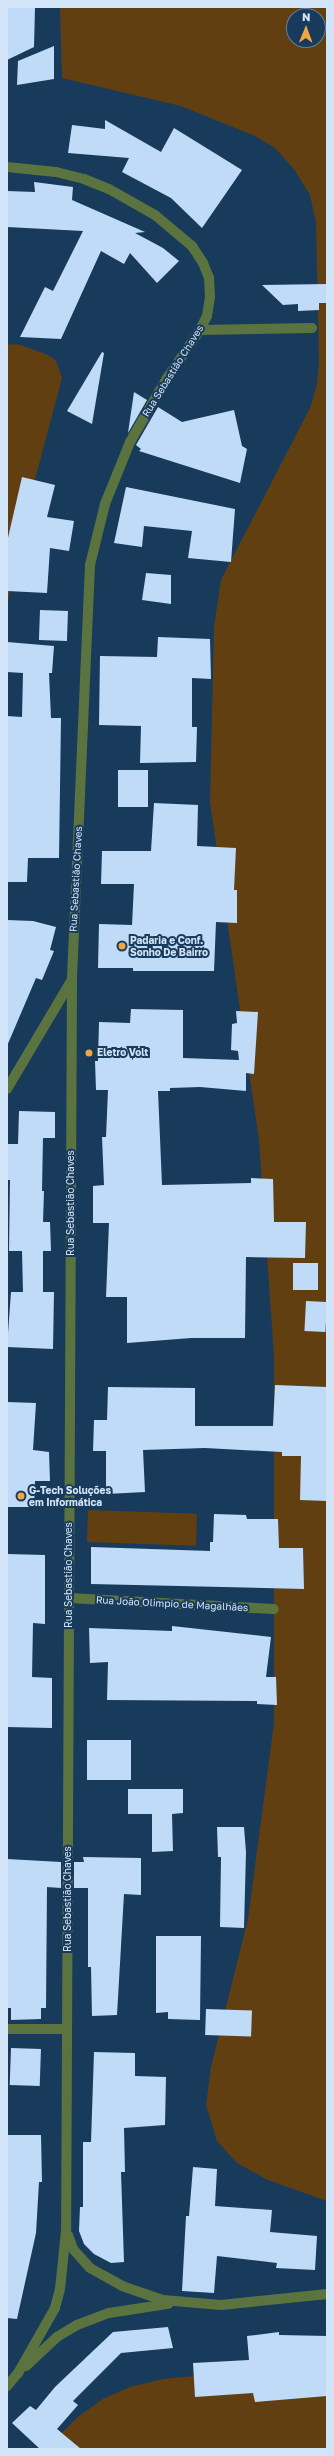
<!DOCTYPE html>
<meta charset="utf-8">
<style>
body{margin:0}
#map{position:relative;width:334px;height:2456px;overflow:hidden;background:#193b5b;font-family:"Golos Text",sans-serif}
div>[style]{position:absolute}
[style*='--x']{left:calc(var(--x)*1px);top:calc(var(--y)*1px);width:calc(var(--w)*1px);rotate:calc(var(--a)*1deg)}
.green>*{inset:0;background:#623f11;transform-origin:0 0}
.building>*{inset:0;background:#c0dbf8;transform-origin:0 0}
.minor>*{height:10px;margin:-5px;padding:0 5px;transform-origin:5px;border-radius:5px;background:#5b743f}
.dots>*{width:11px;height:11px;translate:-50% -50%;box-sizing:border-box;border:2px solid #193b5b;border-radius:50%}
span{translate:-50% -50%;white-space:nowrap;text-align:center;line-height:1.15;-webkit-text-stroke:4px #193b5b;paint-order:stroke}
.street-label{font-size:10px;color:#d1e4f8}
.poi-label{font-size:10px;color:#d1e4f8;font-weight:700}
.left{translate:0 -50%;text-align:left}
.frame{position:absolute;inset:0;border:8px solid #d1e4f8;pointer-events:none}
.north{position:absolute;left:286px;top:8px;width:40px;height:40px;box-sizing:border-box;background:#193b5b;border:1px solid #637f9a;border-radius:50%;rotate:1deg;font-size:11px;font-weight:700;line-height:16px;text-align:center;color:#d1e4f8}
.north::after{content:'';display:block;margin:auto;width:14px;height:18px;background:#f2a541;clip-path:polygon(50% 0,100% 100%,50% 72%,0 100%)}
</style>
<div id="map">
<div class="green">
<i style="clip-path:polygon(evenodd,60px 7px,327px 7px,327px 2201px,268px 2180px,237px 2163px,217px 2141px,206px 2105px,211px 2067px,248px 1919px,274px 1723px,274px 1356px,259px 1140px,210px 802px,214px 627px,221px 580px,310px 408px,317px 385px,319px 362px,316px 222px,310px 195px,294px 169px,275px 148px,255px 136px,181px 106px,62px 78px,60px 7px,294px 16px,318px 16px,318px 40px,294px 40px,294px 16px)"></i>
<i style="clip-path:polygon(7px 344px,21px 345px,48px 355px,56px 361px,62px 378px,26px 513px,7px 607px)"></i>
<i style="left:88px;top:1510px;width:109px;height:32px;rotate:2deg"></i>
<i style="clip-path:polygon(327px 2364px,327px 2449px,46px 2449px,79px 2416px,103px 2399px,130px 2387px,163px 2379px)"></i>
</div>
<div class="building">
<i style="clip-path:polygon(7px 7px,35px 7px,34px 47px,7px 60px)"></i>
<i style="clip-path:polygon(54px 46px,54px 79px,17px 85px,18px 61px)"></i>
<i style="clip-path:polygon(105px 120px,161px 152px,174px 128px,242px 170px,202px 228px,171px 198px,122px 172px,129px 158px,68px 153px,72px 125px,105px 129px)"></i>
<i style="clip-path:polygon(34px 182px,73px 187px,72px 200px,145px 232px,135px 233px,163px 248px,179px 261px,157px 283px,130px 253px,124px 264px,101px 251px,61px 339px,20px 337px,45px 287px,53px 291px,83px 231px,7px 227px,7px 191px,35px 192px)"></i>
<i style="clip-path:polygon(327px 284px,327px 303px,319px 303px,319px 310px,298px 311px,298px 304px,283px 305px,262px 285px)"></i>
<i style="clip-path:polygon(102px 352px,104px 353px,92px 424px,67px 411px)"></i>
<i style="clip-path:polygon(134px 392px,147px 400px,128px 433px)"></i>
<i style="clip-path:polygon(158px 407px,182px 422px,234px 410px,242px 446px,247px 449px,240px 483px,139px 451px,141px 449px,136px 445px)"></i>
<i style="clip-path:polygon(22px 477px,55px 485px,47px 517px,74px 521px,69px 551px,50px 548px,47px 593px,7px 591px,7px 542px)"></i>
<i style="clip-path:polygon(126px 487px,235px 509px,231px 562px,188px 558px,192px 531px,144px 526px,142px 547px,114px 543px)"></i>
<i style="clip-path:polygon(146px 573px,171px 575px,171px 604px,142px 600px)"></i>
<i style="left:40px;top:610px;width:28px;height:30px;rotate:2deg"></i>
<i style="clip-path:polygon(158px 637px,210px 639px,211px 679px,192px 678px,192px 727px,197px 727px,196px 762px,140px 763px,141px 726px,99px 725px,100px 656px,157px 657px)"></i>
<i style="clip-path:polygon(7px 642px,54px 646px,52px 673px,49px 673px,51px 718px,61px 718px,59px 858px,28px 858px,27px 882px,7px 882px,7px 716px,22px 717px,23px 673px,7px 672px)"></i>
<i style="left:118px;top:770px;width:30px;height:37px"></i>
<i style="clip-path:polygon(154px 803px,198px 805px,197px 846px,236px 848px,234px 890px,237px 890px,237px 923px,216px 922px,214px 971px,133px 971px,133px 968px,98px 968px,99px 924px,132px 925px,134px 884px,101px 884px,102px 851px,151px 851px)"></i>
<i style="clip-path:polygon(7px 920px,33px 921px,56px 927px,50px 950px,54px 951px,42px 980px,36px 978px,7px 1046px)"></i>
<i style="clip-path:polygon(131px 1009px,183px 1010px,183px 1058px,239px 1060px,238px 1051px,231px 1050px,232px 1024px,237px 1023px,236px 1011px,258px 1012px,254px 1074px,246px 1073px,246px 1091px,200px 1087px,170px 1088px,170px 1091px,158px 1091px,162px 1185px,251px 1183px,251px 1178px,273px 1179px,274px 1222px,306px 1222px,305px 1258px,246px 1257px,245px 1338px,191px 1338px,127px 1343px,127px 1297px,106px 1297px,109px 1223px,93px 1223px,93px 1186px,104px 1185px,102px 1137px,106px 1137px,108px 1090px,96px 1090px,95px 1061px,98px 1061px,99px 1022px,130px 1023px)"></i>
<i style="clip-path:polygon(19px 1111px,55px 1112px,55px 1138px,43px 1138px,42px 1191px,44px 1191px,43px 1222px,50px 1222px,51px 1251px,43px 1251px,43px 1292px,54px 1292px,53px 1349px,7px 1347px,11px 1292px,23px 1292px,22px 1251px,9px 1251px,10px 1180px,7px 1180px,7px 1144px,18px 1144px)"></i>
<i style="left:293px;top:1263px;width:25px;height:27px"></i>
<i style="left:306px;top:1301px;width:21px;height:30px;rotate:3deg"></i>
<i style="clip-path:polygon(275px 1385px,327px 1387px,327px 1501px,300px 1500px,301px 1456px,282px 1456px,282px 1452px,205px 1448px,143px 1450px,145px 1492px,106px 1494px,106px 1451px,93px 1451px,94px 1420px,107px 1420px,108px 1387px,195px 1388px,195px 1426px,273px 1426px)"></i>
<i style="clip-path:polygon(7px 1402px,36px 1403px,33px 1450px,49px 1452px,50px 1481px,35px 1481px,34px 1507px,7px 1507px)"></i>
<i style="clip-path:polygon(214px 1514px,246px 1515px,247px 1519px,278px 1519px,279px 1548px,303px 1548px,304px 1589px,91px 1584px,91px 1547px,210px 1551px,210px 1542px,213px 1542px)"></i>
<i style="clip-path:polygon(7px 1554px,45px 1555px,45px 1624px,33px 1623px,32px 1677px,52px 1678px,52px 1728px,7px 1727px)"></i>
<i style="clip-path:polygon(172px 1626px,271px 1637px,266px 1677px,276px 1677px,277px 1705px,257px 1704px,257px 1701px,107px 1700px,108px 1662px,90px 1663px,89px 1628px,172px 1631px)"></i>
<i style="left:87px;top:1740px;width:44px;height:40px"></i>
<i style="clip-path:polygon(128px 1789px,183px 1789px,183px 1813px,172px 1814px,173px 1851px,152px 1852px,152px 1814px,128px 1814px)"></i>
<i style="clip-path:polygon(217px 1827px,244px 1827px,246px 1852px,244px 1928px,220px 1927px,221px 1857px,218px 1857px)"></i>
<i style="clip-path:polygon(83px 1857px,141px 1858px,141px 1895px,124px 1894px,117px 2015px,92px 2016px,91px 1967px,88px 1967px,88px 1888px,74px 1888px,74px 1862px,84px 1862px)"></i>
<i style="clip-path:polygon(7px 1859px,61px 1862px,61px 1888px,47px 1887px,46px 2008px,41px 2008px,41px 2019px,11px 2020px,11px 2008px,7px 2008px)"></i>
<i style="clip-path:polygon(156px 1936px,201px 1936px,200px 2020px,168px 2019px,168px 2012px,156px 2013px)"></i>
<i style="left:206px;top:2009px;width:46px;height:26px;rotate:2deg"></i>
<i style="left:11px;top:2048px;width:30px;height:37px;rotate:2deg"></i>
<i style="clip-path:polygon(94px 2052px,135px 2053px,135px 2076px,166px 2077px,165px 2125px,124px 2128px,125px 2172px,121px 2172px,124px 2262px,111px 2263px,94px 2254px,84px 2244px,79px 2231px,80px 2207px,83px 2207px,83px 2142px,91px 2142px)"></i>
<i style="clip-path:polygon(7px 2135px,41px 2135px,42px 2182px,39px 2182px,36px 2233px,17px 2319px,7px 2318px)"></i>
<i style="clip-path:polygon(193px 2167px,217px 2169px,215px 2206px,272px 2210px,270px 2232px,317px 2236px,315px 2270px,276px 2268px,277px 2263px,217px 2256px,214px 2293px,182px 2291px,186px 2216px,189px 2216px)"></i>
<i style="clip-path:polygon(168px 2327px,173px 2348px,121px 2353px,73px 2401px,78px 2405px,57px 2429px,81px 2449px,40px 2449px,12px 2423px,30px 2406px,36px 2410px,55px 2387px,113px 2332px)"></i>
<i style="clip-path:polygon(279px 2332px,279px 2335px,327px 2336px,327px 2396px,255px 2402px,253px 2393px,195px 2397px,193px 2363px,249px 2360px,247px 2336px)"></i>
</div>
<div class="minor">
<i style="--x:7;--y:167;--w:49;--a:5.8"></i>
<i style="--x:56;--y:172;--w:29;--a:14"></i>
<i style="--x:84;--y:179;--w:27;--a:22"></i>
<i style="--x:109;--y:189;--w:53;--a:29.5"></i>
<i style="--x:155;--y:215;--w:48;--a:40"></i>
<i style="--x:192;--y:246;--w:20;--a:57"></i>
<i style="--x:203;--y:263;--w:16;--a:68"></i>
<i style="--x:209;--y:278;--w:19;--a:87"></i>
<i style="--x:210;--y:297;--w:19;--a:99"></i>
<i style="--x:207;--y:316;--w:16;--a:117"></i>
<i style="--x:200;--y:330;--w:58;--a:124.5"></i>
<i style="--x:167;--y:378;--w:74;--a:120"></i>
<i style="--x:130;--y:442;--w:67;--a:112"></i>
<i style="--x:105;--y:504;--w:63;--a:103.8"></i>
<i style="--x:90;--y:565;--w:414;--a:92.5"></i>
<i style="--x:72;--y:979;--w:1252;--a:90.27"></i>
<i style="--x:66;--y:2231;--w:58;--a:95.9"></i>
<i style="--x:60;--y:2289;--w:20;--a:105"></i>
<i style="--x:55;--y:2308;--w:75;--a:119.6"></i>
<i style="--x:18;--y:2373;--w:17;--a:130"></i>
<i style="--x:200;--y:330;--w:112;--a:-1"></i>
<i style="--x:7;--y:1089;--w:126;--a:-59.3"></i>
<i style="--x:69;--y:1598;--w:205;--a:3.1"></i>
<i style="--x:7;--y:2029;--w:60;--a:0"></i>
<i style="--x:68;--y:2235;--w:15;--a:70"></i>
<i style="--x:73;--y:2249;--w:25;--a:48"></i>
<i style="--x:90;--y:2268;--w:37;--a:29"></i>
<i style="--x:122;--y:2286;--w:43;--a:18.9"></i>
<i style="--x:163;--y:2300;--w:58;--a:4.9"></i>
<i style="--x:221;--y:2305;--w:107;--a:-5.9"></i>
<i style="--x:26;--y:2366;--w:42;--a:-43.1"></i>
<i style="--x:57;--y:2337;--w:23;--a:-31"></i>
<i style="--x:77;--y:2325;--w:34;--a:-21"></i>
<i style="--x:109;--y:2313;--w:60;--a:-8.7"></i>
</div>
<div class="dots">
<i style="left:122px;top:946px;background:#f2a541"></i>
<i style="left:89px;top:1053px;background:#f2a541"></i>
<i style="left:21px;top:1496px;background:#f2a541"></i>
</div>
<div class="street-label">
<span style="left:173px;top:371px;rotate:-58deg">Rua Sebastião Chaves</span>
<span style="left:76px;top:879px;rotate:-87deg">Rua Sebastião Chaves</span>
<span style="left:71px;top:1203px;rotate:-90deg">Rua Sebastião Chaves</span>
<span style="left:69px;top:1575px;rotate:-90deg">Rua Sebastião Chaves</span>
<span style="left:172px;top:1604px;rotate:3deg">Rua João Olimpio de Magalhães</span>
<span style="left:68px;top:1899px;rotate:-90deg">Rua Sebastião Chaves</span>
</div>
<div class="poi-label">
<span class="left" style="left:130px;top:946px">Padaria e Conf.<br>Sonho De Bairro</span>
<span class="left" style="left:97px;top:1053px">Eletro Volt</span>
<span class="left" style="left:29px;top:1496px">G-Tech Soluções<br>em Informática</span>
</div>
<div class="frame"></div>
<div class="north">N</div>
</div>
